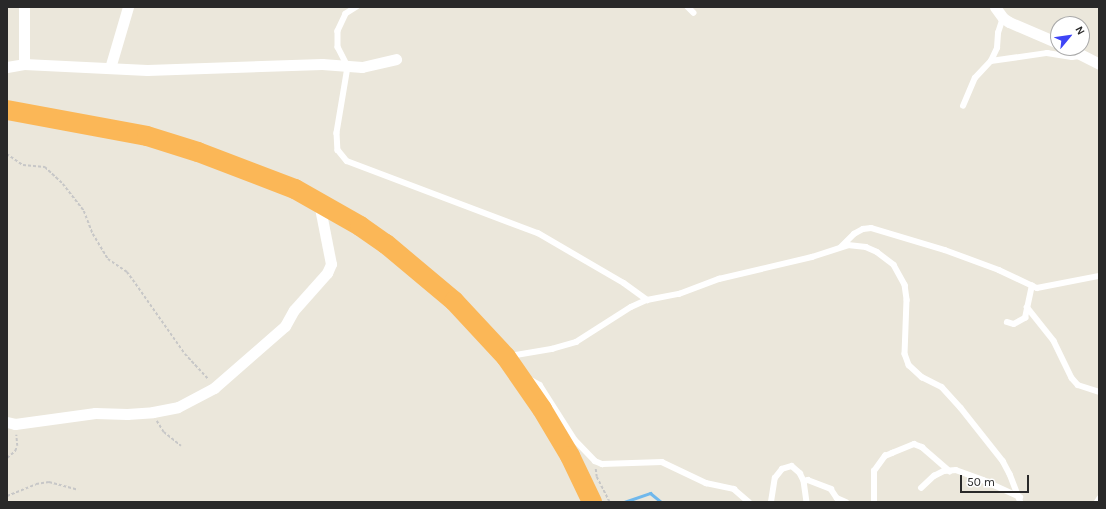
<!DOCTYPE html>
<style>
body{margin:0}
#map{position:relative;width:1106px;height:509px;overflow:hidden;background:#ebe7db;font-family:Karla,sans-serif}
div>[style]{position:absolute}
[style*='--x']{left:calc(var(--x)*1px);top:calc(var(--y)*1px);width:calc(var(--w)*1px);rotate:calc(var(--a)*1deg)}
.stream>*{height:3px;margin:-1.5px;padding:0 1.5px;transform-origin:1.5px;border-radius:1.5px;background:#70b8ec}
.path>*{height:1.5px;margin-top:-0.75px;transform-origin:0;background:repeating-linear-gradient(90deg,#c7c7c7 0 3px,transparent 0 5px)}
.lane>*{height:5.5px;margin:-2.75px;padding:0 2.75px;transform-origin:2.75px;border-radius:2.75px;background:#fff}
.street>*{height:11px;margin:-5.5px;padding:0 5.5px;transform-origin:5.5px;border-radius:5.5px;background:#fff}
.highway>*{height:20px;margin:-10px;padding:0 10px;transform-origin:10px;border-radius:10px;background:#fbb757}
span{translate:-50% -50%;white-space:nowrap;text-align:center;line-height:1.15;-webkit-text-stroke:3px #fff;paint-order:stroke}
.frame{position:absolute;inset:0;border:8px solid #292929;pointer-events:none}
.north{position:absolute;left:1050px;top:16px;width:40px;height:40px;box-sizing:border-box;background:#fff;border:1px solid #a9a9a9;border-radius:50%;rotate:61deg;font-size:11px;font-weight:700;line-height:16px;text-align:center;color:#292929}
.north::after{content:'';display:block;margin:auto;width:14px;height:18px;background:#3e44f6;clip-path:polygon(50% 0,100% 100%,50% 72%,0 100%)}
.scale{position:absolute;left:960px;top:475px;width:69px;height:18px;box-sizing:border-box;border:2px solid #292929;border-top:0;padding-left:5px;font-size:12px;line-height:14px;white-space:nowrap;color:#292929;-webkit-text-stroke:3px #fff;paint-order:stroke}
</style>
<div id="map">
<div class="stream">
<i style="--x:624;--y:502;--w:28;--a:-19"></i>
<i style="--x:650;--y:493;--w:14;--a:39"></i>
</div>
<div class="path">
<i style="--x:7;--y:154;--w:19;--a:35"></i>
<i style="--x:23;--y:165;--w:22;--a:5"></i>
<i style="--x:45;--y:167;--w:25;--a:43"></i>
<i style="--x:63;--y:184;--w:34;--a:52"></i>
<i style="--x:84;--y:211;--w:25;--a:69"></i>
<i style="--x:93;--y:234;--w:29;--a:59"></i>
<i style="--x:108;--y:259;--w:23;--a:34"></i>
<i style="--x:127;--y:272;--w:10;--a:53"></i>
<i style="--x:133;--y:280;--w:90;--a:54.9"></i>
<i style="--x:185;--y:354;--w:35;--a:47"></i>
<i style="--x:157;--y:421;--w:13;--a:58"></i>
<i style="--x:164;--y:432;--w:22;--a:39"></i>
<i style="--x:7;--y:458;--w:11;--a:-41"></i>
<i style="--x:15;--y:451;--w:5;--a:-68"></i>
<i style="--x:17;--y:446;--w:11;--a:-95"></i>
<i style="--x:596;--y:469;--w:8;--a:83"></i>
<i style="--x:597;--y:477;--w:28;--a:63"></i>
<i style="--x:7;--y:496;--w:31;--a:-22"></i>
<i style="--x:36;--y:484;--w:13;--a:-9"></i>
<i style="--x:49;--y:482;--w:30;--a:15"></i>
</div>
<div class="lane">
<i style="--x:357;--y:7;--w:13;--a:148"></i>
<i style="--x:346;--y:14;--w:19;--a:115"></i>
<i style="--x:338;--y:31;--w:16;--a:90"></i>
<i style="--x:338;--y:47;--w:22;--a:63"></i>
<i style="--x:348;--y:67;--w:67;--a:99.5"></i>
<i style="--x:337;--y:133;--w:17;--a:87"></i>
<i style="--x:338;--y:150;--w:14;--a:51"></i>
<i style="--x:347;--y:161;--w:204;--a:20.7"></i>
<i style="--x:538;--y:233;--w:99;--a:30.2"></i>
<i style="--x:624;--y:283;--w:29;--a:36"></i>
<i style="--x:688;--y:7;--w:8;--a:45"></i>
<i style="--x:991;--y:61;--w:14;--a:-65"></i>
<i style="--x:997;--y:48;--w:15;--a:-86"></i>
<i style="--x:998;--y:33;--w:16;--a:-72"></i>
<i style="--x:963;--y:106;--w:30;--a:-67"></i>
<i style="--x:975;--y:78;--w:23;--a:-47"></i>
<i style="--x:991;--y:61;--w:57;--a:-8.1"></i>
<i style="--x:1047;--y:53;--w:25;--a:9"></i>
<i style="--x:1072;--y:57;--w:7;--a:-8"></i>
<i style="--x:841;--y:247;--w:18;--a:-45"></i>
<i style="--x:854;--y:234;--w:10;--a:-29"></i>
<i style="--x:863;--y:229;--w:8;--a:-7"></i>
<i style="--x:871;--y:228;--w:77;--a:16.6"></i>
<i style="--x:945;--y:250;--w:58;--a:20.3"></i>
<i style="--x:999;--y:270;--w:42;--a:25.3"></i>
<i style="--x:1037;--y:288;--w:63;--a:-11"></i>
<i style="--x:1027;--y:307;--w:43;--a:51.5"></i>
<i style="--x:1054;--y:341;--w:41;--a:64.1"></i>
<i style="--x:1072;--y:378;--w:9;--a:49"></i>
<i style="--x:1078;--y:385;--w:22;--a:18"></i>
<i style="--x:1007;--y:322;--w:7;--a:16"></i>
<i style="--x:1014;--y:324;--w:13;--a:-29"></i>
<i style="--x:1025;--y:318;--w:33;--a:-78"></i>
<i style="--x:510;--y:356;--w:43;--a:-9.5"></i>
<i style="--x:552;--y:349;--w:25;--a:-16"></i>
<i style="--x:576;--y:342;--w:65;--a:-32.5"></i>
<i style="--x:631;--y:307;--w:17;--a:-24"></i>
<i style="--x:647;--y:300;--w:33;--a:-11"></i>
<i style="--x:679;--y:294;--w:43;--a:-20.6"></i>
<i style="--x:719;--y:279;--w:96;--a:-13.3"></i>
<i style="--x:812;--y:257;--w:38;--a:-18"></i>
<i style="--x:848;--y:245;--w:18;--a:6"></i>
<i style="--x:866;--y:247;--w:12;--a:24"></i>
<i style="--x:877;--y:252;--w:21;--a:37"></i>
<i style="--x:894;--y:265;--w:23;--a:61"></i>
<i style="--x:905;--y:285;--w:15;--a:82"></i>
<i style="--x:907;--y:300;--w:54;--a:92.1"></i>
<i style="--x:905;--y:354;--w:12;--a:70"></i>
<i style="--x:909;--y:365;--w:18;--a:43"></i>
<i style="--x:922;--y:377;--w:22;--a:27"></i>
<i style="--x:942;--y:387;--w:28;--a:48"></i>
<i style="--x:961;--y:408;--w:68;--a:51.6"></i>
<i style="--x:1003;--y:461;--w:15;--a:62"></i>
<i style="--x:1010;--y:474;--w:30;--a:69"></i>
<i style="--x:531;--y:380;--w:10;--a:29"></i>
<i style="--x:540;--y:385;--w:65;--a:57.5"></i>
<i style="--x:575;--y:440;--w:29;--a:46"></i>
<i style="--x:595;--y:461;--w:8;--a:23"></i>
<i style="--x:602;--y:464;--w:60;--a:-1.9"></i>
<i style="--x:662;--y:462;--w:49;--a:25.5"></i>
<i style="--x:706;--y:483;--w:29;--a:12"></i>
<i style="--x:734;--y:489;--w:20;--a:41"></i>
<i style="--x:804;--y:481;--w:4;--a:-14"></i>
<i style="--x:808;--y:480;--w:25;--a:21"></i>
<i style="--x:831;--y:489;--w:11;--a:56"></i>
<i style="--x:837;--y:498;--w:10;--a:24"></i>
<i style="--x:921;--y:488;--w:18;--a:-43"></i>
<i style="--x:934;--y:476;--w:11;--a:-27"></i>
<i style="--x:944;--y:471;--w:12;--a:-5"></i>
<i style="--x:956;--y:470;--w:29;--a:20"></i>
<i style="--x:983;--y:480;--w:41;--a:24.7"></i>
<i style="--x:771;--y:502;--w:24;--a:-81"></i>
<i style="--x:775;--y:478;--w:11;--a:-52"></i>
<i style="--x:782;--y:469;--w:10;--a:-17"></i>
<i style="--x:792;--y:466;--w:11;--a:41"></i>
<i style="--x:800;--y:473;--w:9;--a:63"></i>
<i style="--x:804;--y:481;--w:21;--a:82"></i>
<i style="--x:874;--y:502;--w:31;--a:-90"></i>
<i style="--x:874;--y:471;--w:19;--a:-54"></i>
<i style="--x:885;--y:456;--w:8;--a:-23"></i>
<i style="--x:892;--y:453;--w:24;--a:-22"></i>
<i style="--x:914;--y:444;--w:9;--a:21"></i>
<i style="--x:922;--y:447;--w:37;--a:41"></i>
<i style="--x:1097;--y:502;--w:4;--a:-56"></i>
</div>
<div class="street">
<i style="--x:995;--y:7;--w:14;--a:54"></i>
<i style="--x:1003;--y:18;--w:7;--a:34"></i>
<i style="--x:1009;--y:22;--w:53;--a:23.2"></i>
<i style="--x:1068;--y:48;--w:35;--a:27"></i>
<i style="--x:24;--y:64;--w:57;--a:-90"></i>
<i style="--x:7;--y:67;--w:17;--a:-10"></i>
<i style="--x:24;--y:64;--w:123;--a:2.8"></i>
<i style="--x:147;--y:70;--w:175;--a:-2"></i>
<i style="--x:322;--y:64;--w:40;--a:4.3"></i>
<i style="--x:362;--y:67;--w:35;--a:-13"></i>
<i style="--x:110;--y:68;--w:64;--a:-73.6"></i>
<i style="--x:7;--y:422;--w:8;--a:14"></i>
<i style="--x:15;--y:424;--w:81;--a:-7.8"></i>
<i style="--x:95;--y:413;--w:32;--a:2"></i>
<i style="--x:127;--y:414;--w:26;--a:-4"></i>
<i style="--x:153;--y:412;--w:25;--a:-11"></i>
<i style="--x:178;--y:407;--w:41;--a:-27.8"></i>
<i style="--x:214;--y:388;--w:94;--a:-41.1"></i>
<i style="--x:285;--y:326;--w:18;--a:-61"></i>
<i style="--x:294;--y:310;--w:50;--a:-48.3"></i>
<i style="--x:327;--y:273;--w:10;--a:-66"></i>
<i style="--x:331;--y:264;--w:62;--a:-101.1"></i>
</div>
<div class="highway">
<i style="--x:7;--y:110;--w:142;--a:10.5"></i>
<i style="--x:147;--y:136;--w:53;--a:17.4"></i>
<i style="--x:198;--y:152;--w:104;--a:20.9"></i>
<i style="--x:295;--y:189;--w:75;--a:29.6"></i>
<i style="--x:360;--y:226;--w:32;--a:35"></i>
<i style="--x:386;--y:244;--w:89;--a:40"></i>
<i style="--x:454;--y:301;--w:76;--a:47.1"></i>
<i style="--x:506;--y:357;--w:63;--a:55.3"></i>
<i style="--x:542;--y:409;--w:55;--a:59.2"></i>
<i style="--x:570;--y:456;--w:51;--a:64.4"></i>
</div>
<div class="frame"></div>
<div class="north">N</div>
<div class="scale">50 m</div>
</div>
